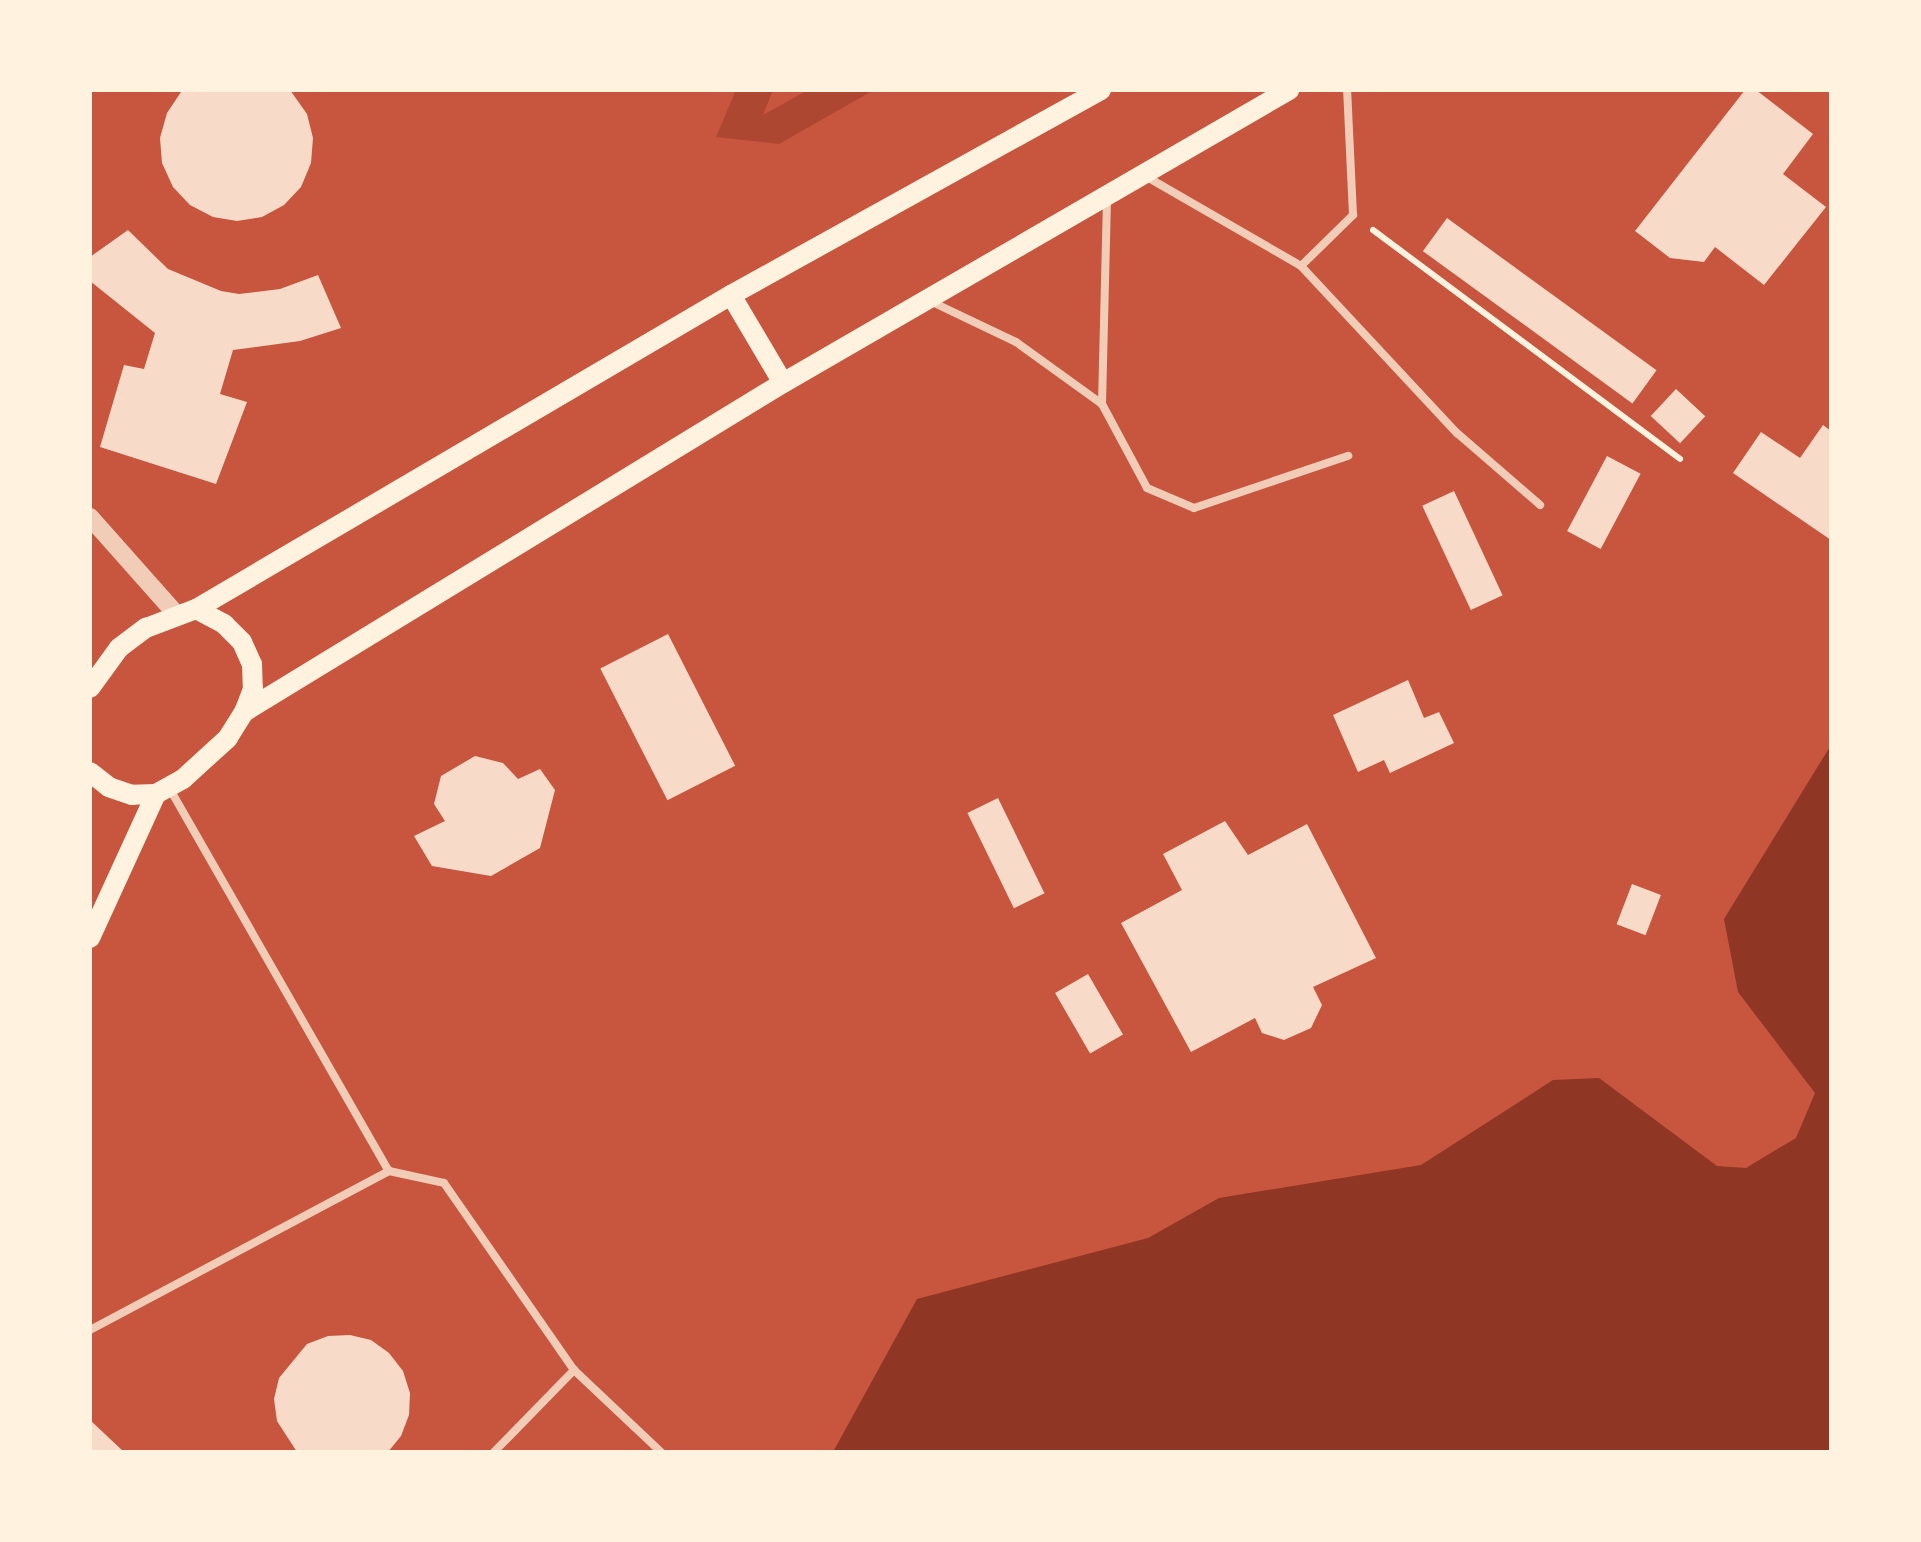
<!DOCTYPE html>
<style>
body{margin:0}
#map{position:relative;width:1921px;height:1542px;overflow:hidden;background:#c8553d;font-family:Lato,sans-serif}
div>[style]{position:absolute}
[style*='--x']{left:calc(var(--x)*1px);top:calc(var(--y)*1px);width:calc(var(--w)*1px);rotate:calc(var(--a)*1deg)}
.green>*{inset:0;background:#ae4732}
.water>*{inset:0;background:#8f3625}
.building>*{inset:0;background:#f7dbc8;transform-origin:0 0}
.path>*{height:6px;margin:-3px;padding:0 3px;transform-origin:3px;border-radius:3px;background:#fff3e0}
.service>*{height:8px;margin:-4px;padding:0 4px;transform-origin:4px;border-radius:4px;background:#f1ccb7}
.tertiary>*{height:18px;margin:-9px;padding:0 9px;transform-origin:9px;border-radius:9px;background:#f1ccb7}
.secondary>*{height:20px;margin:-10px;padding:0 10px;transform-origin:10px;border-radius:10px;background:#fff3e0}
span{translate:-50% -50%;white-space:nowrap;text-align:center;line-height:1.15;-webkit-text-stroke:10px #fff3e0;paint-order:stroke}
.frame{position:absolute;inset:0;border:92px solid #fff3e0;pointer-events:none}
</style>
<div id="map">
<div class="green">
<i style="clip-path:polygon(736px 90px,773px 90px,763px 115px,808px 90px,874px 90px,779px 144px,716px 137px)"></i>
</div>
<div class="water">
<i style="clip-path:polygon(1831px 745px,1831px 1452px,833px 1452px,917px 1299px,1148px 1238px,1219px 1198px,1421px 1165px,1553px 1080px,1599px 1078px,1717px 1166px,1746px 1168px,1796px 1138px,1815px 1093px,1738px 992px,1724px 919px)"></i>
</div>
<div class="building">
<i style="clip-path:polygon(290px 90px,307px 114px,313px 138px,311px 163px,301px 187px,284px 205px,262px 217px,237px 221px,213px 217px,190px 205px,173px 187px,162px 163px,160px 138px,167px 113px,181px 92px)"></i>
<i style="clip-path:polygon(1745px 90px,1756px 90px,1813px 134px,1783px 174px,1826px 207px,1764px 285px,1715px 247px,1704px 262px,1670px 258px,1635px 231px)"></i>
<i style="left:1447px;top:218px;width:259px;height:41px;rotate:36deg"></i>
<i style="clip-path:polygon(128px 230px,168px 269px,221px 291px,239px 294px,280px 289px,318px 275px,341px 328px,300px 341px,233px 350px,220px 394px,247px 402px,216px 484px,100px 447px,124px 365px,144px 369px,155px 333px,90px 281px,90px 257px)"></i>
<i style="left:1676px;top:389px;width:40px;height:37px;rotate:43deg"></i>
<i style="clip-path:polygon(1823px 425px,1831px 431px,1831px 540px,1733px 473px,1761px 432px,1800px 458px)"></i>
<i style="left:1607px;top:456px;width:38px;height:85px;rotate:28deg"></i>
<i style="left:1454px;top:491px;width:115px;height:35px;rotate:65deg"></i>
<i style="left:668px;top:634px;width:148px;height:76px;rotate:63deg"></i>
<i style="clip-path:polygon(1408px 680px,1424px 718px,1439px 712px,1454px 743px,1390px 773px,1384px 760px,1358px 772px,1333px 715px)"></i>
<i style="clip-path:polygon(475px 756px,503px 763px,518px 779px,540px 769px,555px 790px,540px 848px,491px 876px,432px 866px,414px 836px,445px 821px,434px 804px,441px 776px)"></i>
<i style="left:998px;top:798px;width:106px;height:34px;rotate:64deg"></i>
<i style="clip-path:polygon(1225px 821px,1248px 855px,1307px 824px,1376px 958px,1313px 987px,1322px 1005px,1311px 1028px,1284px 1040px,1262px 1033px,1255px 1018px,1191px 1052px,1121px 923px,1182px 890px,1163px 854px)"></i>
<i style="left:1632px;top:884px;width:31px;height:43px;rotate:21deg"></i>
<i style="left:1088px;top:974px;width:70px;height:38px;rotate:60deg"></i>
<i style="clip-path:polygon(350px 1335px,371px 1340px,389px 1353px,403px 1371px,410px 1393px,409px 1415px,401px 1436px,388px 1452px,297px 1452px,277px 1421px,274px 1399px,279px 1378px,307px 1344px,328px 1336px)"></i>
<i style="clip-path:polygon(90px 1420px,124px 1452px,90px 1452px)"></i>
</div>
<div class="path">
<i style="--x:1373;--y:230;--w:383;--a:36.7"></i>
</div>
<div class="service">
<i style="--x:1147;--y:177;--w:178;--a:30"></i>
<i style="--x:1301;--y:266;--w:229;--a:47"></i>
<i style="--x:1457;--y:433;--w:110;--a:40.9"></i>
<i style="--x:1301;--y:266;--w:73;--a:-44.4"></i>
<i style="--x:1353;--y:215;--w:125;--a:-92.7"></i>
<i style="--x:930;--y:301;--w:95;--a:25.5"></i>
<i style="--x:1016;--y:342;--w:106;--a:35.8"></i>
<i style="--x:1102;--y:404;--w:95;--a:61.8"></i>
<i style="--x:1147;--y:488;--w:51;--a:23.1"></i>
<i style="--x:1194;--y:508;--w:163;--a:-18.7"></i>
<i style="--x:1102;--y:404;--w:205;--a:-88.6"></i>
<i style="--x:171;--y:791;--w:438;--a:60.2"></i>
<i style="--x:90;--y:1330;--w:339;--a:-28"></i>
<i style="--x:389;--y:1171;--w:56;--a:12.3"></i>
<i style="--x:444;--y:1183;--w:228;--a:55.2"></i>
<i style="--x:574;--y:1370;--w:120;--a:43.3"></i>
<i style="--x:494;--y:1452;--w:115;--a:-45.7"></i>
</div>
<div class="tertiary">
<i style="--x:90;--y:517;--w:130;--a:48.4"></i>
</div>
<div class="secondary">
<i style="--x:731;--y:295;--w:102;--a:59.4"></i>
<i style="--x:196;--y:609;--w:620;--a:-30.41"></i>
<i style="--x:731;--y:295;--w:423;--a:-29"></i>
<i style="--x:90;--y:688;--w:49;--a:-54.1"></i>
<i style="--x:119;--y:648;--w:34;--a:-37"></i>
<i style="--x:146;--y:628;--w:53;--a:-20.8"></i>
<i style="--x:196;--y:609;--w:32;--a:28"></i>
<i style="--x:224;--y:624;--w:25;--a:45"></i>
<i style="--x:242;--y:642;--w:24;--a:66"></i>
<i style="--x:252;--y:664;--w:25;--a:88"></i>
<i style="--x:253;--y:689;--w:25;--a:111"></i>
<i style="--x:244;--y:712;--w:31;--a:122"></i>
<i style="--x:228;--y:738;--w:61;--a:137.7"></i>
<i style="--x:183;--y:779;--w:31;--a:151"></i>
<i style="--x:156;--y:794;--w:24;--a:178"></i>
<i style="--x:132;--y:795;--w:24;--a:-161"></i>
<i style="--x:109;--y:787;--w:24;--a:-142"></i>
<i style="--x:244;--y:712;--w:631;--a:-31.4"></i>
<i style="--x:783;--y:383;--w:585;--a:-30.07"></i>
<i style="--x:90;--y:938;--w:158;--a:-65.4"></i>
</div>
<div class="frame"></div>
</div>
